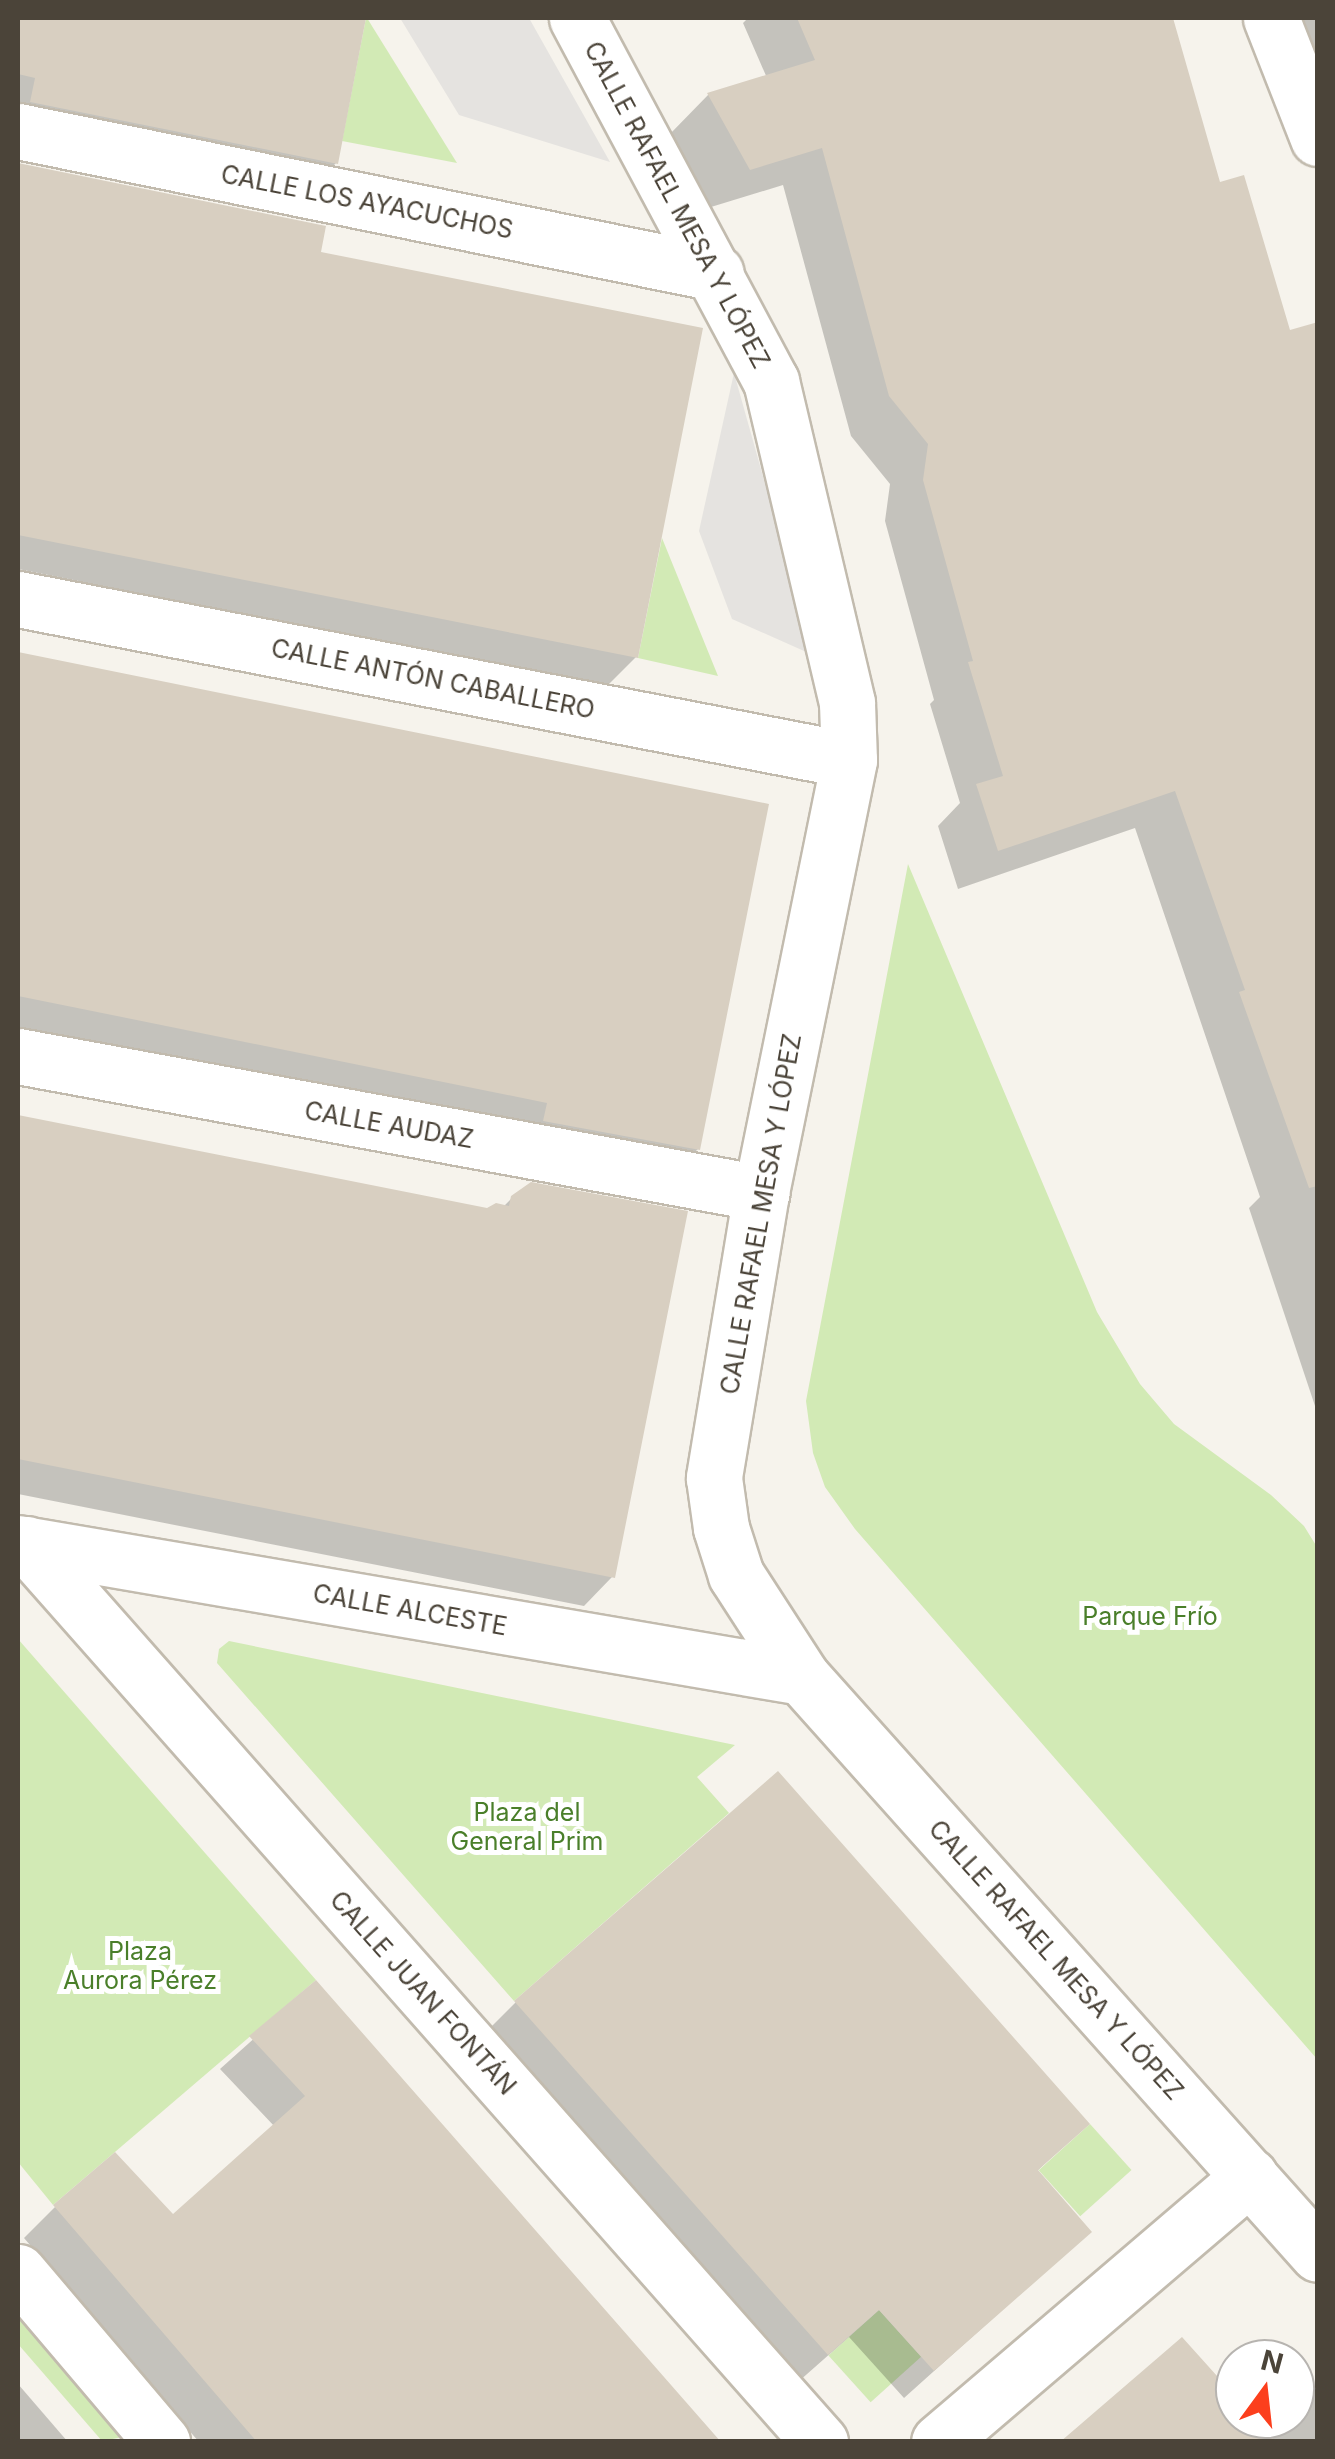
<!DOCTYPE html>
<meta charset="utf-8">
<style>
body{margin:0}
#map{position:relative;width:1335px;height:2459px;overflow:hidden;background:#f6f3ec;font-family:Inter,sans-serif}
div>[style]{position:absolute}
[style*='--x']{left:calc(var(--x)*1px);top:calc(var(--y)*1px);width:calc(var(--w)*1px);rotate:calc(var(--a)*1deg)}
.green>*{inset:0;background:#d2eab5;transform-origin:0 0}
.parking>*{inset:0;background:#e5e3e0}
.shadow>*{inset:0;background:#0003}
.building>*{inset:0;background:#d8cfc1}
.roads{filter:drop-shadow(2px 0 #c2bbae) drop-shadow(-2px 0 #c2bbae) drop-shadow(0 2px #c2bbae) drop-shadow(0 -2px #c2bbae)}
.street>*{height:55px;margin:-27.5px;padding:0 27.5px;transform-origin:27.5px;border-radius:27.5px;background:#fff}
span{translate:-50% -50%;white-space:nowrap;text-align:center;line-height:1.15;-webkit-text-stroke:10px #fff;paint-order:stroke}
.street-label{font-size:25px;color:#4b4439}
.park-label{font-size:25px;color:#4a7f2a}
.frame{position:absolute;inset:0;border:20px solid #4b4439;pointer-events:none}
.north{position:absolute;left:1215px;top:2339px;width:100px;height:100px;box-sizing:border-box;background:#fff;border:2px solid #b7b4b0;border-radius:50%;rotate:15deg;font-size:28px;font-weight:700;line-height:40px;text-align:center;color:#4b4439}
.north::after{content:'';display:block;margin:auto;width:35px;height:45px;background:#fc3f1d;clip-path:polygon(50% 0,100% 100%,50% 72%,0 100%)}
</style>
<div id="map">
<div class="green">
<i style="clip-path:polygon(366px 18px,367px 18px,457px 163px,342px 141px)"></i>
<i style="clip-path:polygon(662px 538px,718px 676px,638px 658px)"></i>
<i style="clip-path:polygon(908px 864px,1097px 1312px,1140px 1384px,1174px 1424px,1271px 1495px,1304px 1526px,1317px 1547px,1317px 2059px,855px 1529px,825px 1487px,813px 1453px,806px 1401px)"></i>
<i style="clip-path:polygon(18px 1639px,316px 1980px,53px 2205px,18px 2162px)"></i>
<i style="clip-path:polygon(229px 1641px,735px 1745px,697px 1777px,729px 1813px,514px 2001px,217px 1663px,219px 1649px)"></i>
<i style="left:1090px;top:2124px;width:62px;height:69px;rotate:48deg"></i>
<i style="left:879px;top:2310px;width:63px;height:68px;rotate:48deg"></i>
<i style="clip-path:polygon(18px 2316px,123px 2437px,102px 2441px,18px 2344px)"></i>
</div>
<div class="parking">
<i style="clip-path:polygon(400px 18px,529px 18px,610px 162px,459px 115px)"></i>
<i style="clip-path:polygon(734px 373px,813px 655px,732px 619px,699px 531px)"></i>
</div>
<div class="shadow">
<i style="clip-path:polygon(18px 18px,364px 18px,336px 163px,307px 192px,18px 133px)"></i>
<i style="clip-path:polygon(748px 18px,1171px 18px,1218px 185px,1289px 333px,1318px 325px,1318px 1415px,1249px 1208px,1260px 1197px,1135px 828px,958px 889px,938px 826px,960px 803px,930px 704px,934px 700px,885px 521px,890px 484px,851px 436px,783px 185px,711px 207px,669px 135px,708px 95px,767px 78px,743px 23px)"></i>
<i style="clip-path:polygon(1263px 18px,1318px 18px,1318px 164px)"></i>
<i style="clip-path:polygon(18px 166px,636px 657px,607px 686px,18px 569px)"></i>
<i style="clip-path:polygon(18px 655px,766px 806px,698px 1149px,669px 1177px,520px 1131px,18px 1029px)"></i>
<i style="clip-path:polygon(18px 1118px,488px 1211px,503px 1207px,512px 1198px,612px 1577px,584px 1606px,18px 1494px)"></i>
<i style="clip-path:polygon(315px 1984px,717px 2442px,199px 2442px,24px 2238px,55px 2207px,173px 2218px,275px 2127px,220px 2069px)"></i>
<i style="clip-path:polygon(516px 2002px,1086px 2124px,1036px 2172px,1089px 2232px,904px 2398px,849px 2337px,798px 2382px,487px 2031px)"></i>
<i style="clip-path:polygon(1295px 2368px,1318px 2393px,1318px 2442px,1064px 2442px,1235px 2400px,1235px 2419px,1295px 2419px)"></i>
<i style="clip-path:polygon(18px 2384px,68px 2442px,18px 2442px)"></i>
</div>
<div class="building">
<i style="clip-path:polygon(18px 18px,366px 18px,338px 164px,30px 102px,35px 78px,18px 74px)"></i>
<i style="clip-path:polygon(797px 18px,1173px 18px,1220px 182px,1244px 175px,1290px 330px,1318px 322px,1318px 1186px,1309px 1188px,1239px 992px,1245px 990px,1175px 791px,998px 851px,976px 784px,1003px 776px,968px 662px,973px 661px,923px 480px,928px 444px,889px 396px,822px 148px,750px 170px,707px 93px,815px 60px)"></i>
<i style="clip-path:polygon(18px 163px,326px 226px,321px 252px,703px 328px,638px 658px,18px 535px)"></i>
<i style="clip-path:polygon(18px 652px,769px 804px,700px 1150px,543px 1121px,547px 1103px,18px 996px)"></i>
<i style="clip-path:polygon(18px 1115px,487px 1208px,496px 1203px,509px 1206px,511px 1196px,531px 1182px,688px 1211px,615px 1578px,18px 1459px)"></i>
<i style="clip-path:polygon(778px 1771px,1090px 2124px,1038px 2170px,1092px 2232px,934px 2371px,879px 2310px,828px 2355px,514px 2001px)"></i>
<i style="clip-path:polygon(316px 1980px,501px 2191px,721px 2442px,257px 2442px,53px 2205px,115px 2152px,173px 2214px,305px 2096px,249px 2036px)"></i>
<i style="clip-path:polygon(1182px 2337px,1235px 2396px,1235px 2419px,1256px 2419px,1276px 2442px,1060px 2442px)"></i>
</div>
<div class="roads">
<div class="street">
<i style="--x:577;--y:18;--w:412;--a:61.9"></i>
<i style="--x:771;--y:381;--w:331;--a:76.7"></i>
<i style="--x:847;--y:703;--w:57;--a:88"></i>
<i style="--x:849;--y:760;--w:442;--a:101.5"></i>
<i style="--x:761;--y:1193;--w:289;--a:99.4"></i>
<i style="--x:714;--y:1478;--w:50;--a:82"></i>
<i style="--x:721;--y:1528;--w:49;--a:72.3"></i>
<i style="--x:736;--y:1575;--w:121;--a:57.1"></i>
<i style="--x:802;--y:1677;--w:774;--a:48.19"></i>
<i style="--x:1271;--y:18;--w:129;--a:68.6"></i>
<i style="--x:18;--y:131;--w:712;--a:11.5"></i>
<i style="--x:18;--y:599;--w:846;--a:10.96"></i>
<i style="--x:18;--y:1056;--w:756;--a:10.45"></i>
<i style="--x:18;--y:1543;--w:795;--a:9.7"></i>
<i style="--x:26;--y:1544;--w:1199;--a:48.52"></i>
<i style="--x:18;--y:2272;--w:223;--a:49.7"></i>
<i style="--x:939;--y:2442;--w:409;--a:-40.5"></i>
</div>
</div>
<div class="street-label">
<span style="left:367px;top:202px;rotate:11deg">CALLE LOS AYACUCHOS</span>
<span style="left:677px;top:205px;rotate:62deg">CALLE RAFAEL MESA Y LÓPEZ</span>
<span style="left:433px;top:679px;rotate:11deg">CALLE ANTÓN CABALLERO</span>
<span style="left:389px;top:1125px;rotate:10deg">CALLE AUDAZ</span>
<span style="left:761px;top:1214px;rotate:-80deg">CALLE RAFAEL MESA Y LÓPEZ</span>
<span style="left:410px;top:1610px;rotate:10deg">CALLE ALCESTE</span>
<span style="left:1056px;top:1960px;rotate:48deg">CALLE RAFAEL MESA Y LÓPEZ</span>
<span style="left:423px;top:1993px;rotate:48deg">CALLE JUAN FONTÁN</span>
</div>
<div class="park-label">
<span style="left:1150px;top:1616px">Parque Frío</span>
<span style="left:527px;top:1827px">Plaza del<br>General Prim</span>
<span style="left:140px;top:1966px">Plaza<br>Aurora Pérez</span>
</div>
<div class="frame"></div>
<div class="north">N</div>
</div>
